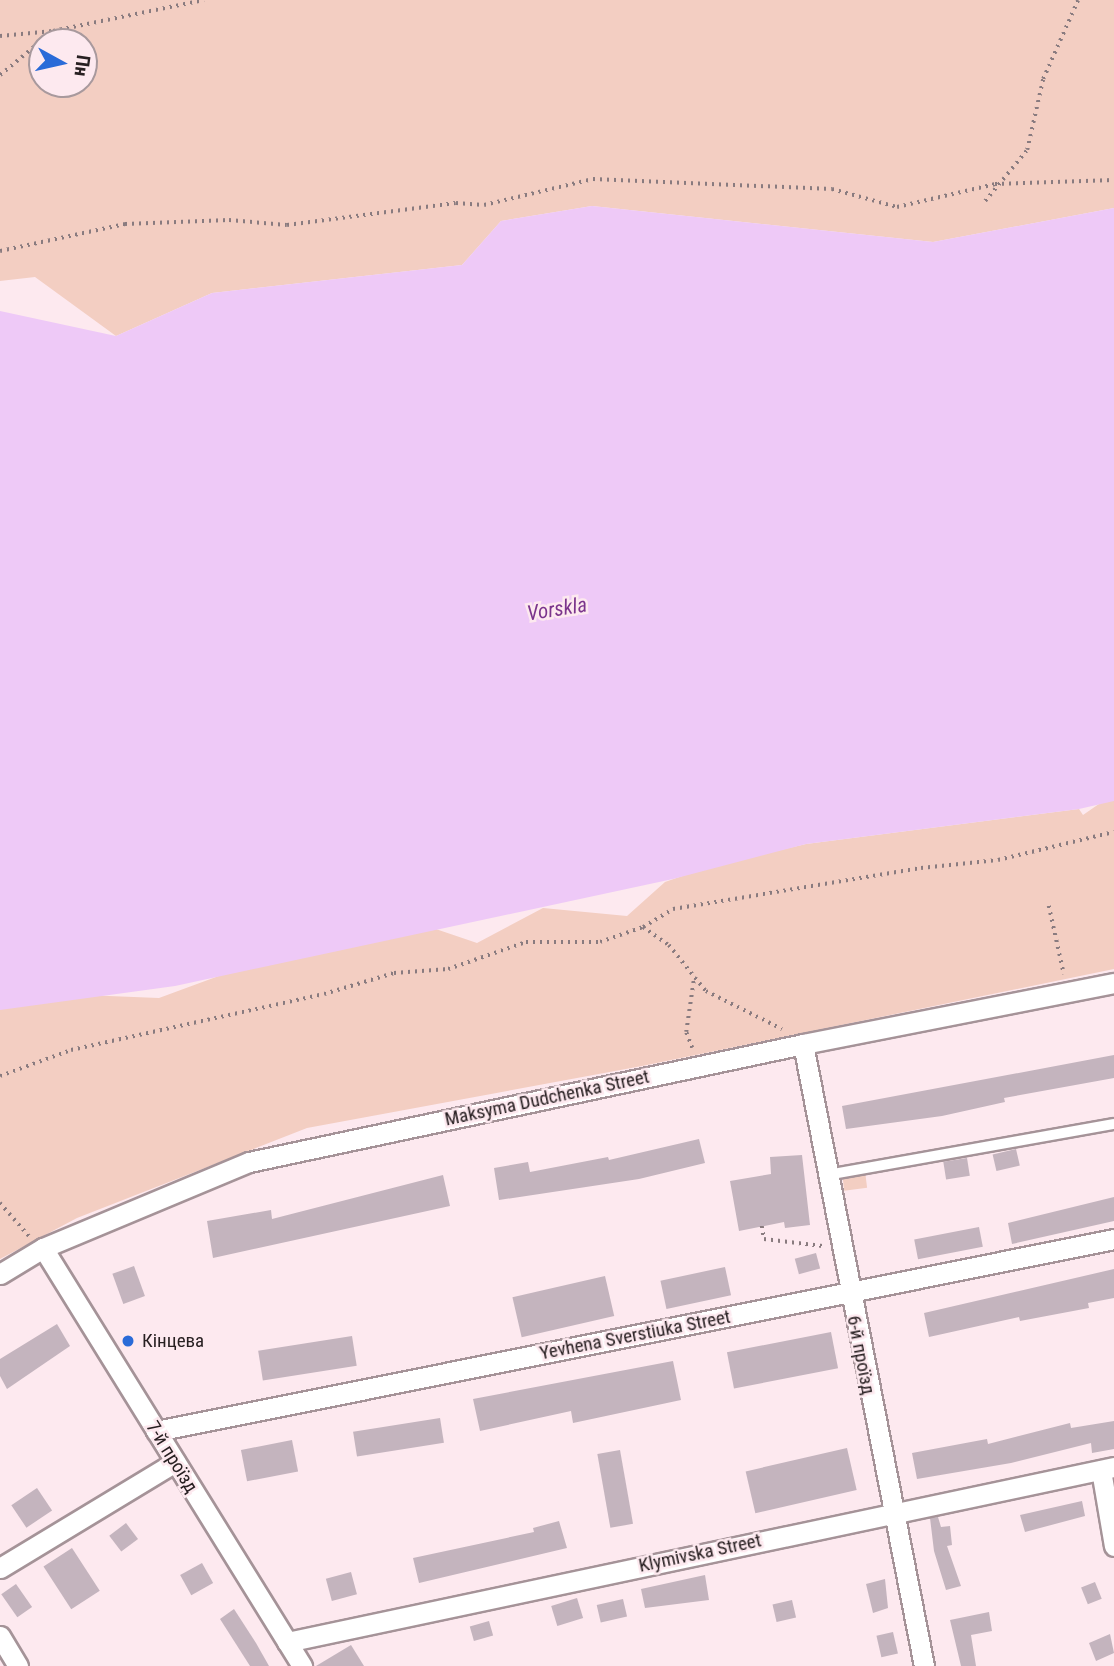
<!DOCTYPE html>
<meta charset="utf-8">
<style>
body{margin:0}
#map{position:relative;width:1114px;height:1666px;overflow:hidden;background:#fde9ef;font-family:"Roboto Condensed",sans-serif}
div>[style]{position:absolute}
[style*='--x']{left:calc(var(--x)*1px);top:calc(var(--y)*1px);width:calc(var(--w)*1px);rotate:calc(var(--a)*1deg)}
.green>*{inset:0;background:#f3cec2;transform-origin:0 0}
.water>*{inset:0;background:#eec9f7}
.building>*{inset:0;background:#c4b4be;transform-origin:0 0}
.path>*{height:3.5px;margin-top:-1.75px;transform-origin:0;background:repeating-linear-gradient(90deg,#897b7f 0 2px,transparent 0 7px)}
.roads{filter:drop-shadow(2px 0 #a59398) drop-shadow(-2px 0 #a59398) drop-shadow(0 2px #a59398) drop-shadow(0 -2px #a59398)}
.lane>*{height:10px;margin:-5px;padding:0 5px;transform-origin:5px;border-radius:5px;background:#fff}
.street>*{height:19px;margin:-9.5px;padding:0 9.5px;transform-origin:9.5px;border-radius:9.5px;background:#fff}
.dots>*{width:19px;height:19px;translate:-50% -50%;box-sizing:border-box;border:4px solid #fde9ef;border-radius:50%}
span{translate:-50% -50%;white-space:nowrap;text-align:center;line-height:1.15;-webkit-text-stroke:5px #fde9ef;paint-order:stroke}
.street-label{font-size:19px;color:#282022}
.poi-label{font-size:19px;color:#282022}
.left{translate:0 -50%;text-align:left}
.water-label{font-size:21px;color:#7b348c;font-style:italic}
.north{position:absolute;left:28px;top:28px;width:70px;height:70px;box-sizing:border-box;background:#fde9ef;border:2px solid #a8999d;border-radius:50%;rotate:98deg;font-size:19px;font-weight:700;line-height:28px;text-align:center;color:#282022}
.north::after{content:'';display:block;margin:auto;width:24px;height:32px;background:#2a6bd8;clip-path:polygon(50% 0,100% 100%,50% 72%,0 100%)}
</style>
<div id="map">
<div class="green">
<i style="clip-path:polygon(evenodd,0 0,1114px 0,1114px 208px,933px 242px,592px 206px,501px 221px,462px 265px,212px 293px,116px 336px,35px 277px,0 281px,0 0,42px 42px,84px 42px,84px 84px,42px 84px,42px 42px)"></i>
<i style="clip-path:polygon(1109px 797px,1114px 797px,1114px 969px,642px 1066px,307px 1128px,77px 1218px,0 1259px,0 1007px,58px 994px,159px 998px,273px 956px,424px 925px,477px 943px,543px 908px,627px 916px,665px 882px,711px 866px,806px 844px,1079px 809px,1083px 815px)"></i>
<i style="left:865px;top:1171px;width:17px;height:23px;rotate:83deg"></i>
</div>
<div class="water">
<i style="clip-path:polygon(592px 206px,933px 242px,1114px 208px,1114px 801px,1079px 809px,806px 844px,673px 879px,175px 986px,0 1010px,0 311px,116px 336px,212px 293px,462px 265px,501px 221px)"></i>
</div>
<div class="building">
<i style="clip-path:polygon(1114px 1055px,1114px 1078px,1004px 1098px,1005px 1102px,942px 1116px,846px 1129px,842px 1106px)"></i>
<i style="clip-path:polygon(699px 1139px,705px 1163px,639px 1179px,499px 1200px,494px 1168px,528px 1162px,530px 1172px,608px 1157px,609px 1160px)"></i>
<i style="left:1016px;top:1149px;width:17px;height:24px;rotate:77deg"></i>
<i style="clip-path:polygon(802px 1155px,810px 1225px,785px 1228px,784px 1222px,739px 1231px,730px 1181px,771px 1174px,770px 1157px)"></i>
<i style="left:967px;top:1158px;width:18px;height:24px;rotate:81deg"></i>
<i style="clip-path:polygon(443px 1175px,450px 1206px,213px 1258px,207px 1221px,271px 1210px,272px 1219px)"></i>
<i style="clip-path:polygon(1114px 1197px,1114px 1221px,1012px 1244px,1008px 1223px)"></i>
<i style="left:979px;top:1227px;width:20px;height:66px;rotate:79deg"></i>
<i style="left:816px;top:1253px;width:16px;height:22px;rotate:75deg"></i>
<i style="left:134px;top:1266px;width:32px;height:23px;rotate:70deg"></i>
<i style="left:725px;top:1267px;width:29px;height:66px;rotate:78deg"></i>
<i style="clip-path:polygon(1114px 1269px,1114px 1298px,1088px 1303px,1089px 1308px,1020px 1321px,1019px 1317px,929px 1337px,924px 1313px)"></i>
<i style="left:605px;top:1276px;width:41px;height:95px;rotate:77deg"></i>
<i style="clip-path:polygon(57px 1324px,70px 1346px,7px 1389px,0 1376px,0 1359px)"></i>
<i style="left:831px;top:1332px;width:37px;height:106px;rotate:79deg"></i>
<i style="left:352px;top:1336px;width:30px;height:95px;rotate:81deg"></i>
<i style="clip-path:polygon(673px 1361px,681px 1400px,573px 1423px,571px 1411px,480px 1431px,473px 1399px)"></i>
<i style="left:440px;top:1418px;width:25px;height:88px;rotate:81deg"></i>
<i style="clip-path:polygon(1114px 1421px,1114px 1449px,1092px 1453px,1091px 1443px,1011px 1463px,917px 1479px,912px 1453px,987px 1439px,988px 1444px,1070px 1423px,1071px 1428px)"></i>
<i style="left:292px;top:1440px;width:32px;height:52px;rotate:79deg"></i>
<i style="left:847px;top:1448px;width:43px;height:104px;rotate:77deg"></i>
<i style="left:620px;top:1450px;width:75px;height:23px;rotate:80deg"></i>
<i style="left:37px;top:1488px;width:27px;height:31px;rotate:56deg"></i>
<i style="clip-path:polygon(1082px 1501px,1085px 1516px,1025px 1532px,1020px 1515px)"></i>
<i style="clip-path:polygon(938px 1517px,941px 1527px,950px 1526px,952px 1545px,947px 1546px,961px 1586px,946px 1590px,934px 1551px,930px 1518px)"></i>
<i style="clip-path:polygon(559px 1521px,567px 1548px,419px 1583px,413px 1558px,534px 1532px,533px 1528px)"></i>
<i style="left:126px;top:1523px;width:20px;height:21px;rotate:53deg"></i>
<i style="left:72px;top:1548px;width:51px;height:34px;rotate:57deg"></i>
<i style="left:202px;top:1563px;width:23px;height:25px;rotate:61deg"></i>
<i style="left:351px;top:1572px;width:23px;height:26px;rotate:75deg"></i>
<i style="clip-path:polygon(705px 1575px,709px 1600px,645px 1608px,641px 1589px)"></i>
<i style="clip-path:polygon(885px 1579px,888px 1608px,873px 1613px,866px 1584px)"></i>
<i style="left:1095px;top:1582px;width:18px;height:15px;rotate:68deg"></i>
<i style="left:16px;top:1584px;width:28px;height:18px;rotate:55deg"></i>
<i style="left:577px;top:1598px;width:21px;height:27px;rotate:73deg"></i>
<i style="left:623px;top:1599px;width:18px;height:27px;rotate:77deg"></i>
<i style="left:792px;top:1600px;width:18px;height:20px;rotate:77deg"></i>
<i style="clip-path:polygon(234px 1609px,256px 1643px,269px 1666px,250px 1666px,220px 1619px)"></i>
<i style="clip-path:polygon(989px 1612px,992px 1631px,971px 1635px,976px 1666px,961px 1666px,950px 1620px)"></i>
<i style="left:489px;top:1621px;width:15px;height:20px;rotate:74deg"></i>
<i style="left:893px;top:1632px;width:22px;height:17px;rotate:77deg"></i>
<i style="clip-path:polygon(1110px 1634px,1114px 1653px,1096px 1661px,1089px 1643px)"></i>
<i style="clip-path:polygon(351px 1645px,364px 1666px,316px 1666px)"></i>
</div>
<div class="path">
<i style="--x:0;--y:36;--w:53;--a:-5.4"></i>
<i style="--x:0;--y:75;--w:69;--a:-39.7"></i>
<i style="--x:53;--y:31;--w:154;--a:-11.6"></i>
<i style="--x:985;--y:201;--w:66;--a:-50.5"></i>
<i style="--x:1027;--y:150;--w:73;--a:-77.3"></i>
<i style="--x:1043;--y:79;--w:86;--a:-66.1"></i>
<i style="--x:0;--y:251;--w:128;--a:-12.2"></i>
<i style="--x:125;--y:224;--w:104;--a:-2.2"></i>
<i style="--x:229;--y:220;--w:58;--a:4.9"></i>
<i style="--x:287;--y:225;--w:170;--a:-7.4"></i>
<i style="--x:456;--y:203;--w:28;--a:4"></i>
<i style="--x:484;--y:205;--w:112;--a:-13.4"></i>
<i style="--x:593;--y:179;--w:239;--a:2.4"></i>
<i style="--x:832;--y:189;--w:67;--a:15.5"></i>
<i style="--x:897;--y:207;--w:101;--a:-13.2"></i>
<i style="--x:995;--y:184;--w:119;--a:-1.9"></i>
<i style="--x:1049;--y:906;--w:70;--a:77.6"></i>
<i style="--x:643;--y:927;--w:32;--a:35"></i>
<i style="--x:669;--y:945;--w:59;--a:51.2"></i>
<i style="--x:706;--y:991;--w:85;--a:26.6"></i>
<i style="--x:692;--y:1048;--w:17;--a:-111"></i>
<i style="--x:686;--y:1032;--w:56;--a:-81.7"></i>
<i style="--x:0;--y:1076;--w:76;--a:-20.1"></i>
<i style="--x:71;--y:1050;--w:259;--a:-12.5"></i>
<i style="--x:324;--y:994;--w:73;--a:-16.7"></i>
<i style="--x:394;--y:973;--w:54;--a:-4.2"></i>
<i style="--x:448;--y:969;--w:83;--a:-19.1"></i>
<i style="--x:526;--y:942;--w:74;--a:0"></i>
<i style="--x:600;--y:942;--w:46;--a:-19.2"></i>
<i style="--x:643;--y:927;--w:35;--a:-31"></i>
<i style="--x:673;--y:909;--w:251;--a:-9.4"></i>
<i style="--x:921;--y:868;--w:77;--a:-5.9"></i>
<i style="--x:998;--y:860;--w:119;--a:-13.6"></i>
<i style="--x:0;--y:1203;--w:44;--a:48.7"></i>
<i style="--x:762;--y:1226;--w:13;--a:81"></i>
<i style="--x:764;--y:1239;--w:59;--a:6.8"></i>
</div>
<div class="roads">
<div class="lane">
<i style="--x:827;--y:1175;--w:291;--a:-10.1"></i>
</div>
<div class="street">
<i style="--x:803;--y:1044;--w:634;--a:78.99"></i>
<i style="--x:43;--y:1248;--w:492;--a:58.2"></i>
<i style="--x:0;--y:1274;--w:50;--a:-31.2"></i>
<i style="--x:43;--y:1248;--w:223;--a:-22.7"></i>
<i style="--x:249;--y:1162;--w:566;--a:-12.02"></i>
<i style="--x:803;--y:1044;--w:317;--a:-11.1"></i>
<i style="--x:156;--y:1431;--w:977;--a:-11.33"></i>
<i style="--x:1101;--y:1470;--w:77;--a:80.3"></i>
<i style="--x:0;--y:1568;--w:205;--a:-31.2"></i>
<i style="--x:0;--y:1636;--w:35;--a:59"></i>
<i style="--x:287;--y:1642;--w:845;--a:-11.95"></i>
</div>
</div>
<div class="dots">
<i style="left:128px;top:1341px;background:#2a6bd8"></i>
</div>
<div class="street-label">
<span style="left:547px;top:1098px;rotate:-12deg">Maksyma Dudchenka Street</span>
<span style="left:635px;top:1335px;rotate:-11deg">Yevhena Sverstiuka Street</span>
<span style="left:861px;top:1355px;rotate:79deg">6-й проїзд</span>
<span style="left:172px;top:1457px;rotate:58deg">7-й проїзд</span>
<span style="left:700px;top:1553px;rotate:-12deg">Klymivska Street</span>
</div>
<div class="poi-label">
<span class="left" style="left:142px;top:1341px">Кінцева</span>
</div>
<div class="water-label">
<span style="left:557px;top:609px;rotate:-9deg">Vorskla</span>
</div>
<div class="north">Пн</div>
</div>
